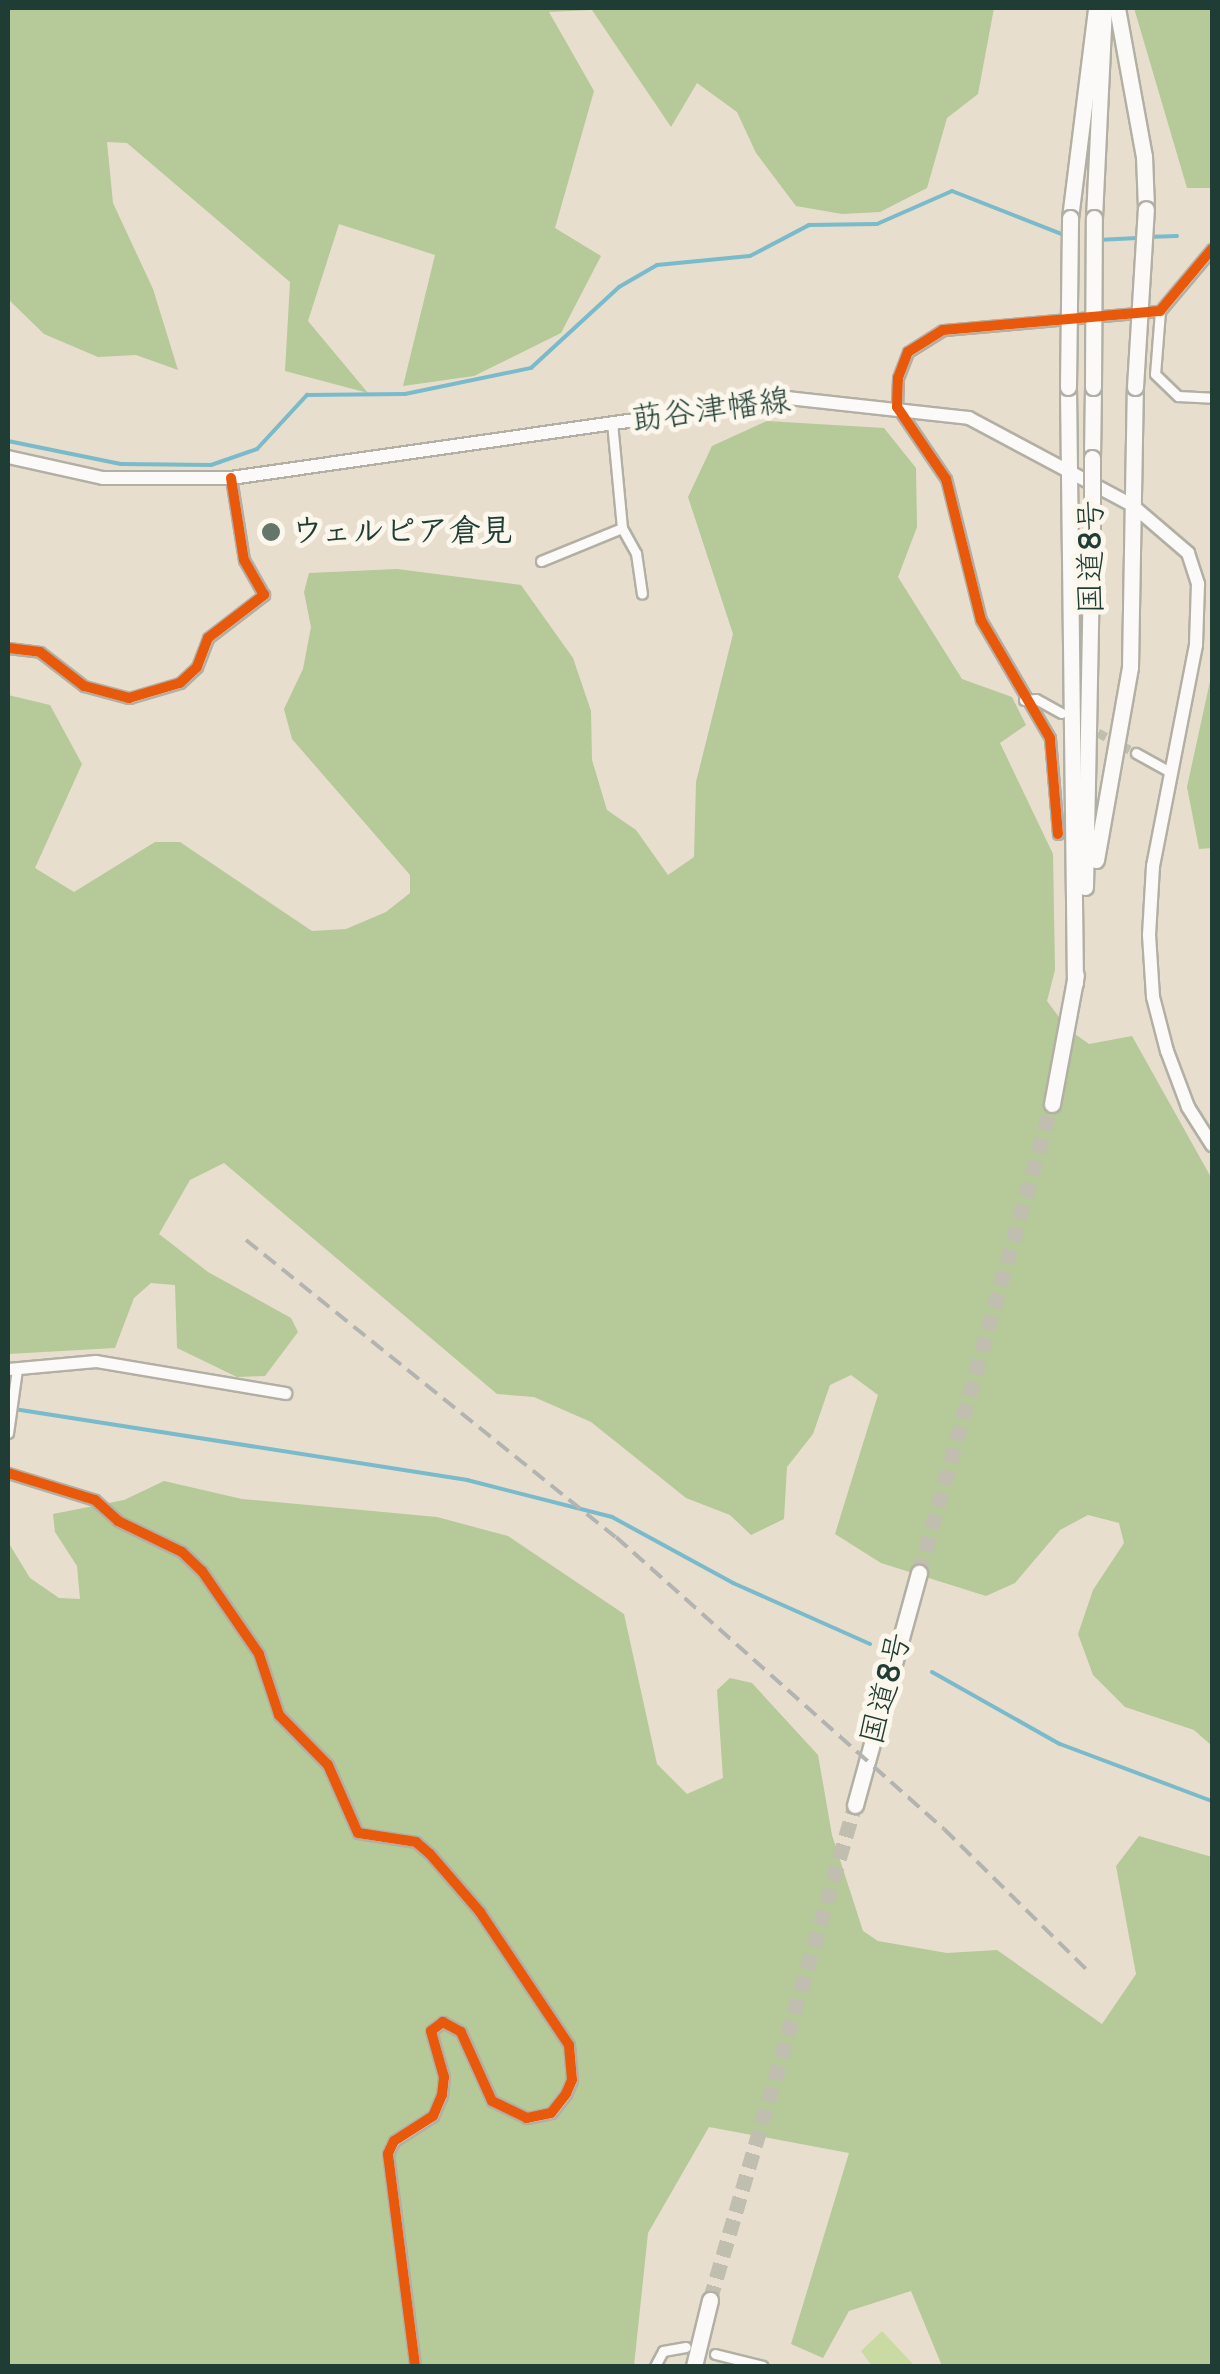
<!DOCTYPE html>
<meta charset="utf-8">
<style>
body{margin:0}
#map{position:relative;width:1220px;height:2374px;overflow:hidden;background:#e8dece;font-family:"Balsamiq Sans","Klee One",sans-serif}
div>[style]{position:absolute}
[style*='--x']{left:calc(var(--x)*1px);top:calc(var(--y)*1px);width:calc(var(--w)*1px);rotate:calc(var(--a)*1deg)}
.green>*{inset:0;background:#cadaa3}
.forest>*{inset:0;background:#b5c999}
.stream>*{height:4px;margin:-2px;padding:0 2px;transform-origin:2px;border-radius:2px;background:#79bbca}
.minor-tunnel>*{height:9px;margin-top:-4.5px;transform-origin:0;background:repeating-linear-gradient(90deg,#c0beaf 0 9px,transparent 0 13.5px)}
.trunk-tunnel>*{height:15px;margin-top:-7.5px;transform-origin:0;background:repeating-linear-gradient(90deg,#c0beaf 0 15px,transparent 0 23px)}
.roads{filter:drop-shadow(2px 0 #b2afa4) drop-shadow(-2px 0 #b2afa4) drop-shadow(0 2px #b2afa4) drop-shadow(0 -2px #b2afa4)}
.minor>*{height:9px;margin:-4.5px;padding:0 4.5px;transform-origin:4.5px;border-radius:4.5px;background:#fcfaf8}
.tertiary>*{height:11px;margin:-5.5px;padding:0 5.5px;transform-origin:5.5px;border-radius:5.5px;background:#fcfaf8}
.secondary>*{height:12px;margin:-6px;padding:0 6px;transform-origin:6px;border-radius:6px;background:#fcfaf8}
.trunk>*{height:15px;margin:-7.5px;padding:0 7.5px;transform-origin:7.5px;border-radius:7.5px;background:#fcfaf8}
.rail>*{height:4px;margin-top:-2px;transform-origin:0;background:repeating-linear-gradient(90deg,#b2b4b1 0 15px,transparent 0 23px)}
.bridges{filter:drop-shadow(2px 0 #b2afa4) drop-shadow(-2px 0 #b2afa4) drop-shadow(0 2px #b2afa4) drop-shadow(0 -2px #b2afa4)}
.trunk-bridge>*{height:15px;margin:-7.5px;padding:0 7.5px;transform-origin:7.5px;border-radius:7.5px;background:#fcfaf8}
.cycleway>*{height:10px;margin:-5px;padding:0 5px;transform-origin:5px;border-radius:5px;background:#e8590c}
.dots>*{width:28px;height:28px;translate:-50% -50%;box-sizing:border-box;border:5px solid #fbf7ec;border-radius:50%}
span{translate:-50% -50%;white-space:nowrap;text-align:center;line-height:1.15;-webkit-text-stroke:10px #fbf7ec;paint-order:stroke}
.street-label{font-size:32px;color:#1f3d34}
.poi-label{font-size:32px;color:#1f3d34;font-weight:700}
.left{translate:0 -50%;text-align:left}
.frame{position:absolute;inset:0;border:10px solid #1f3d34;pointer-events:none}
</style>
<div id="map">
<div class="green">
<i style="clip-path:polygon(882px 2331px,912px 2363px,911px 2366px,872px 2366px,861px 2351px)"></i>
</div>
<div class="forest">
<i style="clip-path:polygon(8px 8px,994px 8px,978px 94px,947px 118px,927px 188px,880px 212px,842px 214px,796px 206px,756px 153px,737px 112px,697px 83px,671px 127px,592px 10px,549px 12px,594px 91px,555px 228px,601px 256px,561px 333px,474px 376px,403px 386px,435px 255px,339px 224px,308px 321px,368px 393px,285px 371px,290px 282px,127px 143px,107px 142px,113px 203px,153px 289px,178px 370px,136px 355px,98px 357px,44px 334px,8px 299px)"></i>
<i style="clip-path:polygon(1134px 8px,1212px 8px,1212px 188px,1187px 188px)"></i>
<i style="clip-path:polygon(767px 421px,884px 428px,916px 468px,917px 527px,898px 577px,962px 679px,1012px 697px,1026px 725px,1000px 743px,1053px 854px,1055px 970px,1047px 1001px,1068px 1029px,1089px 1044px,1132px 1036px,1212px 1179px,1212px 1746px,1194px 1730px,1125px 1707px,1093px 1675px,1078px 1634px,1093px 1590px,1124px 1543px,1119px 1523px,1088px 1515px,1060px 1530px,1015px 1583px,986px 1596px,881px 1563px,835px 1534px,878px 1395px,851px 1375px,830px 1385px,813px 1434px,787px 1467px,784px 1519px,751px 1535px,730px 1515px,686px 1498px,591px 1422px,534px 1397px,497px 1394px,224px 1163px,190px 1180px,159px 1234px,208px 1272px,291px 1318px,298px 1332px,265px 1376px,237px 1377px,177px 1348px,175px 1285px,151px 1283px,134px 1298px,115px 1348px,8px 1354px,8px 695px,50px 705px,82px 764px,35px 868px,74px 892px,155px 842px,180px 842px,312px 931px,346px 929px,386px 912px,410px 893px,410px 875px,292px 739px,284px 709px,303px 669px,311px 627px,304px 592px,309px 573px,397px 569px,521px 585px,573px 658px,591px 711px,592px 760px,607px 810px,636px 830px,668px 875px,694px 857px,696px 782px,733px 634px,688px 497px,712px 446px)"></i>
<i style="clip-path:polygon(1212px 672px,1212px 848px,1199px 849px,1187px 787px)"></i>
<i style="clip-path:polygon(164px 1481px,242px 1499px,437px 1517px,508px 1536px,624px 1614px,657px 1764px,687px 1794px,723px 1778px,717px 1690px,730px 1678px,752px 1683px,818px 1755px,832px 1835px,863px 1931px,878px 1941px,947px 1953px,997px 1950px,1102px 2024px,1136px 1974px,1116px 1866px,1139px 1836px,1212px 1857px,1212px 2366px,942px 2366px,911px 2291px,849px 2311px,823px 2358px,791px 2344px,849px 2153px,709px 2127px,648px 2233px,634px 2366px,8px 2366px,8px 1542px,30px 1578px,59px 1598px,80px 1599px,77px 1566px,55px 1532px,53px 1514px,124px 1500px)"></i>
</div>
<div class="stream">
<i style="--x:1147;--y:237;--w:30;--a:-2"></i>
<i style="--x:1097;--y:240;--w:41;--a:-2.8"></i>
<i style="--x:8;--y:441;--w:115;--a:11.5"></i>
<i style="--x:121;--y:464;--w:90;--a:0.6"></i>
<i style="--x:211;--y:465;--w:49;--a:-19.2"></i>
<i style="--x:257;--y:449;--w:74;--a:-47.2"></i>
<i style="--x:307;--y:395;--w:98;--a:-0.6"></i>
<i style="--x:405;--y:394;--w:129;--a:-11.7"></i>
<i style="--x:531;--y:368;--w:120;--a:-42.6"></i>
<i style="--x:619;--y:287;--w:44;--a:-30.1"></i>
<i style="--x:657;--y:265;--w:93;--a:-5.5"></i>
<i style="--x:750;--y:256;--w:67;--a:-27.7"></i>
<i style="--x:809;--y:225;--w:68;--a:-0.8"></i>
<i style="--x:877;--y:224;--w:82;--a:-23.7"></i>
<i style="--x:952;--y:191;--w:120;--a:21.4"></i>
<i style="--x:14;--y:1409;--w:459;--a:8.9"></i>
<i style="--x:467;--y:1480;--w:150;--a:14.3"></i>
<i style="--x:612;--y:1517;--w:138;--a:28.6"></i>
<i style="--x:733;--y:1583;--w:150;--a:24"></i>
<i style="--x:932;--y:1672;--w:147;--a:29.4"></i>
<i style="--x:1060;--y:1744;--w:162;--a:20.6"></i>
</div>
<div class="minor-tunnel">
<i style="--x:1086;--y:726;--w:57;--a:28.4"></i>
</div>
<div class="trunk-tunnel">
<i style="--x:919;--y:1573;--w:487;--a:-74.2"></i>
<i style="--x:710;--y:2300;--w:516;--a:-73.67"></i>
</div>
<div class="roads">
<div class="minor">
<i style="--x:1160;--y:311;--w:63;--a:94.5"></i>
<i style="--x:1155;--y:374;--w:32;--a:44"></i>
<i style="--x:1178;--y:396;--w:34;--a:3"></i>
<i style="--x:622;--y:528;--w:29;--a:61"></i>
<i style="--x:636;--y:553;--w:41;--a:81.7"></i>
<i style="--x:541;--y:561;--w:87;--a:-22.2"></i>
<i style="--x:622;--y:528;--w:105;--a:-95.4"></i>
<i style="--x:8;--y:648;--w:32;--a:7"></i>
<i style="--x:40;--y:652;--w:56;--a:37.7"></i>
<i style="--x:84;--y:686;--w:47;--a:14.9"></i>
<i style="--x:129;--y:698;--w:53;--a:-16.4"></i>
<i style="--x:180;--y:683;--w:23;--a:-43"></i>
<i style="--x:197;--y:667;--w:31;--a:-69"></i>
<i style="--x:208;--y:638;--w:71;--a:-37.5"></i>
<i style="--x:264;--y:595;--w:40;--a:-119.7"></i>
<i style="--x:244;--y:560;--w:83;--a:-99"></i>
<i style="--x:1024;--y:700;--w:12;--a:-5"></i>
<i style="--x:1036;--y:699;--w:29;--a:29"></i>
<i style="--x:1136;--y:753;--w:39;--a:29"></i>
<i style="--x:1058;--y:834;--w:96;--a:-94.8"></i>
<i style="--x:1050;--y:738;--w:137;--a:-120.3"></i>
<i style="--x:981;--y:620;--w:145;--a:-103.9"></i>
<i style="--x:946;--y:479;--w:87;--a:-124.2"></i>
<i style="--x:897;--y:407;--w:29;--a:-88"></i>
<i style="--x:898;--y:378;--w:28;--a:-69"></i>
<i style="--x:908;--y:352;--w:41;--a:-32.2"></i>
<i style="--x:943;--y:330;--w:218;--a:-5"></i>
<i style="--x:1160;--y:311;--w:81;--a:-50"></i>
<i style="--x:8;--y:1433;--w:65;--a:-82"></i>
<i style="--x:8;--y:1473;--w:91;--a:17.2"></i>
<i style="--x:95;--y:1500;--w:31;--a:42"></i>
<i style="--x:118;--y:1521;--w:71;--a:25.8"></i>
<i style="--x:182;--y:1552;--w:28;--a:44"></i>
<i style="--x:202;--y:1571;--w:101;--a:55.5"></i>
<i style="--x:259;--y:1654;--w:64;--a:71.8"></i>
<i style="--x:279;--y:1715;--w:70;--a:45.6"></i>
<i style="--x:328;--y:1765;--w:74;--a:66.2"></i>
<i style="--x:358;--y:1833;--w:59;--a:8.8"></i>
<i style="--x:416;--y:1842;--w:18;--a:41"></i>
<i style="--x:430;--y:1854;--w:77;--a:49.2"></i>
<i style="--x:480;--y:1912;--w:160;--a:56.2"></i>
<i style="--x:569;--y:2045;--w:35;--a:85"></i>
<i style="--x:572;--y:2080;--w:15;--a:113"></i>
<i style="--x:566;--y:2094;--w:24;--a:128"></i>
<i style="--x:551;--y:2113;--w:25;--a:168"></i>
<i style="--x:527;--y:2118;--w:39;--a:-154"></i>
<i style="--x:492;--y:2101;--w:76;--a:-114.2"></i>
<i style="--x:461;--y:2032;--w:21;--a:-151"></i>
<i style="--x:443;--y:2022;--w:15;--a:143"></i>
<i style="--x:431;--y:2031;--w:48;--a:74.2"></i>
<i style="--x:444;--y:2077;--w:18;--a:96"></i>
<i style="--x:442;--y:2095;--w:23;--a:113"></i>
<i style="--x:433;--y:2116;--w:46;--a:147.3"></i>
<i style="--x:394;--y:2141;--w:14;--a:115"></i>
<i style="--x:388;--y:2154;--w:214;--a:82.7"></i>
<i style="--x:715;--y:2354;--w:49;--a:14"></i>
<i style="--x:655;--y:2366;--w:17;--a:-62"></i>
<i style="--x:663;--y:2351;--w:23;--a:-10"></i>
</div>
<div class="tertiary">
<i style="--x:8;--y:1369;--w:88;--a:-5.2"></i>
<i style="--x:96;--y:1361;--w:192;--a:9.6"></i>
</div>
<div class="secondary">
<i style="--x:8;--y:457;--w:97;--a:12.5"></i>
<i style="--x:103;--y:478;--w:128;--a:0"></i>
<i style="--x:231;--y:478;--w:563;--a:-8.17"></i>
<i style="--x:788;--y:398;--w:182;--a:6.3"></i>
<i style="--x:969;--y:418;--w:185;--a:28.1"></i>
<i style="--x:1132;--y:505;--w:74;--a:40.6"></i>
<i style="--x:1188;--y:553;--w:33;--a:72"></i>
<i style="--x:1198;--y:584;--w:61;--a:91.9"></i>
<i style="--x:1196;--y:645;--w:225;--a:101"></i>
<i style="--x:1153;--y:866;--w:69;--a:93.3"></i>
<i style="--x:1149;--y:935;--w:62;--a:86.3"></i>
<i style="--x:1153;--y:997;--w:56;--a:75.5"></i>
<i style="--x:1167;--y:1051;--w:60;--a:69.4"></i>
<i style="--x:1188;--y:1107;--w:45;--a:57.7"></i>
</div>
<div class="trunk">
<i style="--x:1117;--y:8;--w:150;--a:79.7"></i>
<i style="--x:1144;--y:156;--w:53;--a:87.8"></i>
<i style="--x:1070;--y:218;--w:212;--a:-82.9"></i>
<i style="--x:1094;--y:218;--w:210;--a:-87.3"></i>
<i style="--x:1068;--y:387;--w:596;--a:89.33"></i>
<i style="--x:1092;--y:458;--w:71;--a:-89.2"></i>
<i style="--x:1096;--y:860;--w:196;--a:-80"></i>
<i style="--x:1130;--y:667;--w:280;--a:-89"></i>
<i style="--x:1085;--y:887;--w:374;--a:-88.9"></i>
<i style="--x:1052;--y:1104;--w:131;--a:-79.5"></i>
<i style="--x:855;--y:1805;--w:241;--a:-74.6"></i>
<i style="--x:694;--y:2366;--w:68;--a:-76.4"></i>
</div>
</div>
<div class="rail">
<i style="--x:246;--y:1240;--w:474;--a:38.8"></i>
<i style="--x:616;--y:1537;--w:439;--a:41.7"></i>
<i style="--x:944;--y:1829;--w:206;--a:44.6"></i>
</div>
<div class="bridges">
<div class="trunk-bridge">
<i style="--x:1068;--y:387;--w:169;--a:-89.3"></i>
<i style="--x:1093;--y:387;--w:169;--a:-89.7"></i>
<i style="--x:1135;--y:387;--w:178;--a:-86.5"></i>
<i style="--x:1092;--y:513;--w:55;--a:-90"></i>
</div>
</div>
<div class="cycleway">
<i style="--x:8;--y:648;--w:32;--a:7"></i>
<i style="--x:40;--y:652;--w:56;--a:37.7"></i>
<i style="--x:84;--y:686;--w:47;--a:14.9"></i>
<i style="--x:129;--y:698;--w:53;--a:-16.4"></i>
<i style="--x:180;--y:683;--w:23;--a:-43"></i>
<i style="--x:197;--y:667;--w:31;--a:-69"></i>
<i style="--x:208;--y:638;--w:71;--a:-37.5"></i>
<i style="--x:264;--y:595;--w:40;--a:-119.7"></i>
<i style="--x:244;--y:560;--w:83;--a:-99"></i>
<i style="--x:1058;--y:834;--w:96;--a:-94.8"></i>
<i style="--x:1050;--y:738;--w:137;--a:-120.3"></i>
<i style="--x:981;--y:620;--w:145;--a:-103.9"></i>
<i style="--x:946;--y:479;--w:87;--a:-124.2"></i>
<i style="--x:897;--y:407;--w:29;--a:-88"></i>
<i style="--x:898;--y:378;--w:28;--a:-69"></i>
<i style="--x:908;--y:352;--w:41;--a:-32.2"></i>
<i style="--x:943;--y:330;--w:218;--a:-5"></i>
<i style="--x:1160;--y:311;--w:81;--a:-50"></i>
<i style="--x:8;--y:1473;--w:91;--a:17.2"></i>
<i style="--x:95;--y:1500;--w:31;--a:42"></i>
<i style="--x:118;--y:1521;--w:71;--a:25.8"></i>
<i style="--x:182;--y:1552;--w:28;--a:44"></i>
<i style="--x:202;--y:1571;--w:101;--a:55.5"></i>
<i style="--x:259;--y:1654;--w:64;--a:71.8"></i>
<i style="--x:279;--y:1715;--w:70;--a:45.6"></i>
<i style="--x:328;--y:1765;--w:74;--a:66.2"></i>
<i style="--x:358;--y:1833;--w:59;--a:8.8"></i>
<i style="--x:416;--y:1842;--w:18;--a:41"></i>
<i style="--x:430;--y:1854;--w:77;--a:49.2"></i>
<i style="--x:480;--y:1912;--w:160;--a:56.2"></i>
<i style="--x:569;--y:2045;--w:35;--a:85"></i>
<i style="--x:572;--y:2080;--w:15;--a:113"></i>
<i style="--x:566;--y:2094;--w:24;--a:128"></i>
<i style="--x:551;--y:2113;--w:25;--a:168"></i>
<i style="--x:527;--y:2118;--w:39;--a:-154"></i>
<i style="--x:492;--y:2101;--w:76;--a:-114.2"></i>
<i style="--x:461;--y:2032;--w:21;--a:-151"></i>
<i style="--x:443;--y:2022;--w:15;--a:143"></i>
<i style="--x:431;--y:2031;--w:48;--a:74.2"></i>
<i style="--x:444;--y:2077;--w:18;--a:96"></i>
<i style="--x:442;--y:2095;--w:23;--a:113"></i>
<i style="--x:433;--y:2116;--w:46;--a:147.3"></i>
<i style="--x:394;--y:2141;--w:14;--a:115"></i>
<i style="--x:388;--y:2154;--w:214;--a:82.7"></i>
</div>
<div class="dots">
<i style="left:271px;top:532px;background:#65756a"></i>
</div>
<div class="street-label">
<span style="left:711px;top:411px;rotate:-7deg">莇谷津幡線</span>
<span style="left:1092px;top:557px;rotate:-90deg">国道8号</span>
<span style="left:887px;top:1689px;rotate:-75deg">国道8号</span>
</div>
<div class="poi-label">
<span class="left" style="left:291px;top:532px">ウェルピア倉見</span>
</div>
<div class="frame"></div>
</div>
